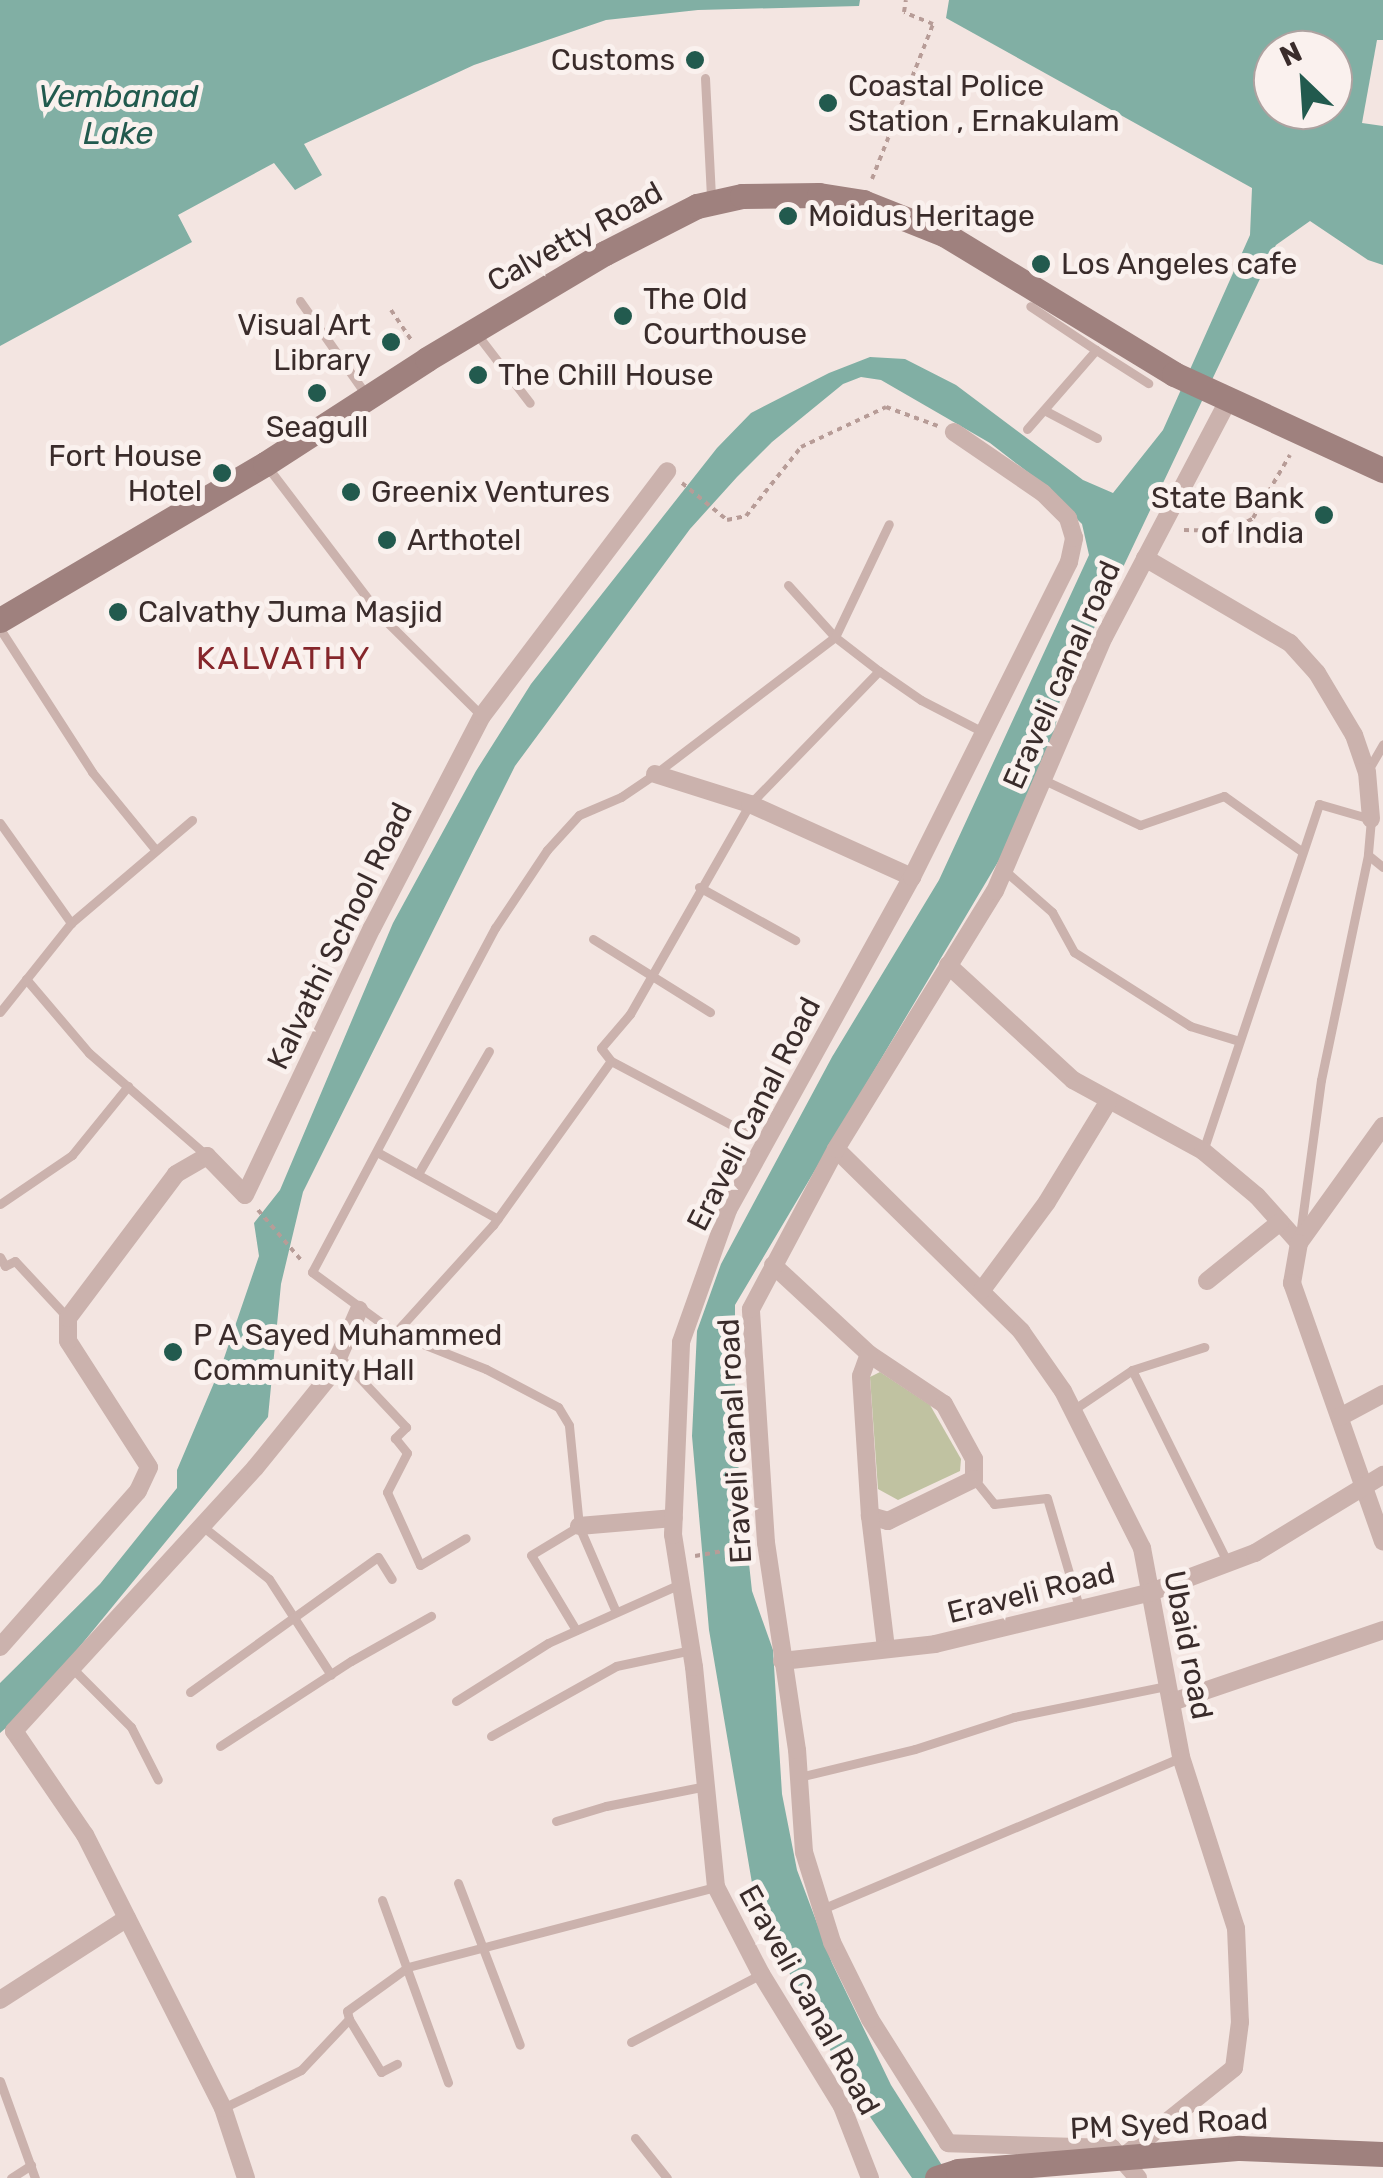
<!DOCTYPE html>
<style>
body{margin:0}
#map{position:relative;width:1383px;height:2178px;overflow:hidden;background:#f3e5e1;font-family:Rubik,sans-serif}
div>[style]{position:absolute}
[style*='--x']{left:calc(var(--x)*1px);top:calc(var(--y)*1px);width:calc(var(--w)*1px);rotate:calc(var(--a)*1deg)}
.green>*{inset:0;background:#c0c2a1}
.water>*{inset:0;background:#81afa4}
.pier>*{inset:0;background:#f3e5e1}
.path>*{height:4px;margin-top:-2px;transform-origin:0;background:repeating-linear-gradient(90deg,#b79c97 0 5px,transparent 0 10px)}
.lane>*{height:9px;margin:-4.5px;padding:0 4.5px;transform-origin:4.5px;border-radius:4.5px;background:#cbb2ad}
.street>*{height:18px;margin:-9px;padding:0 9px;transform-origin:9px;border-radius:9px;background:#cbb2ad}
.secondary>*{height:25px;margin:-12.5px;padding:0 12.5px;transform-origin:12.5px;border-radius:12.5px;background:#9f817e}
.dots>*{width:28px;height:28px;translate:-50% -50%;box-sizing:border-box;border:5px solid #faf1ee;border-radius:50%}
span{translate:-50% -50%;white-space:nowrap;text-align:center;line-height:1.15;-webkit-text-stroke:10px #faf1ee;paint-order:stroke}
.poi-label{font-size:30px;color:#3a2c2b}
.right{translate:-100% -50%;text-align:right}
.left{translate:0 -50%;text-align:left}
.street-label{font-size:30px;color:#3a2c2b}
.water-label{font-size:32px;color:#225a4e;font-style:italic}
.neighbourhood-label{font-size:32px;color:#86262b;letter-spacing:2.5px}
.north{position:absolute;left:1253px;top:30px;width:100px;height:100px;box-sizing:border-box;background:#faf1ee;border:2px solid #ada2a0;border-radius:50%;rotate:335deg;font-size:28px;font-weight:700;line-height:40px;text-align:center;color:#3a2c2b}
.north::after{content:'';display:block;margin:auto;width:35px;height:45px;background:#225a4e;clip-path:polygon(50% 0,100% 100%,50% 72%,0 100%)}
</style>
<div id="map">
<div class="green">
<i style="clip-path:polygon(880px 1372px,930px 1405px,961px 1459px,960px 1471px,898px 1500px,878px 1489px,870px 1377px)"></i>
</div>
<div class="water">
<i style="clip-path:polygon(0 0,860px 0,859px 6px,698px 10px,606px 20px,474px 65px,304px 144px,322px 175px,295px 190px,274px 163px,178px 215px,192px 242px,0 346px)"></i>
<i style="clip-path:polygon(evenodd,949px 0,1383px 0,1383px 265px,1368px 260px,1310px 221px,1276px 245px,1060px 700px,1046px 781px,735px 1305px,735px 1435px,752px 1591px,773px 1650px,782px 1794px,797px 1870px,832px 1963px,891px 2085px,950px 2178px,912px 2178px,851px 2089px,785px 1965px,753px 1889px,709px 1630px,692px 1436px,697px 1331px,721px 1264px,832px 1057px,939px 880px,1089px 555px,1082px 524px,1034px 477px,990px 443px,881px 380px,861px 377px,843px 384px,772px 442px,737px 477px,690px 529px,515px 766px,303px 1192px,281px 1284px,268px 1417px,31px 1706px,0 1733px,0 1683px,100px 1584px,177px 1488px,177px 1470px,222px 1364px,259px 1256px,254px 1223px,280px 1190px,393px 923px,476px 771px,531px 684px,717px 448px,751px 413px,829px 373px,870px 357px,905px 359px,956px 385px,1083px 480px,1113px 493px,1163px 430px,1250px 235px,1252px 188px,946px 18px,949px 0,1273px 50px,1333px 50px,1333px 110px,1273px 110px,1273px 50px)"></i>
</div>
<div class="pier">
<i style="clip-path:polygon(1377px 40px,1383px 40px,1383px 126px,1362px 123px)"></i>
</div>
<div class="path">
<i style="--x:872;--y:179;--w:167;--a:-68.5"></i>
<i style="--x:933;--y:24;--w:31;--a:-158"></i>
<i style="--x:904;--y:12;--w:12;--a:-81"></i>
<i style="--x:391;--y:310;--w:36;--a:56"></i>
<i style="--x:682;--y:483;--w:58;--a:39.4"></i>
<i style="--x:727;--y:520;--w:19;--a:-12"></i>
<i style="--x:746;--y:516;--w:88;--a:-51.4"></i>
<i style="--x:801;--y:447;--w:94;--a:-25.2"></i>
<i style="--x:886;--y:407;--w:55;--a:20.1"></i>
<i style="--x:1184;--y:530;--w:46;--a:1.2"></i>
<i style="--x:1230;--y:531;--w:26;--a:-29"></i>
<i style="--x:1253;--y:518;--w:73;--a:-59.6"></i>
<i style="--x:258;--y:1210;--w:66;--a:49.3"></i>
<i style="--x:695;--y:1556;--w:51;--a:-10.2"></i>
</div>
<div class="lane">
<i style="--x:705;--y:78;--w:120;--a:87.1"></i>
<i style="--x:300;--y:301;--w:116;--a:54.8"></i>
<i style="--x:476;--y:333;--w:88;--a:52.4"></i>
<i style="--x:1096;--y:350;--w:62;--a:32.4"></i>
<i style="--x:1044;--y:410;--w:60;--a:27.8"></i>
<i style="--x:1027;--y:429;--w:105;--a:-48.9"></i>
<i style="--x:1096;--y:350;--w:79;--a:-146.3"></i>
<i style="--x:266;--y:465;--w:191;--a:52.7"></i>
<i style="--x:382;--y:617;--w:141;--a:44.7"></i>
<i style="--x:788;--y:585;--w:70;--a:47.9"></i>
<i style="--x:835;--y:637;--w:56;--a:37.7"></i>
<i style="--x:879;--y:671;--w:51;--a:34.6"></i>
<i style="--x:921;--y:700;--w:72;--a:27.3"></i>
<i style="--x:0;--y:629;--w:170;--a:57.2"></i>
<i style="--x:92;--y:772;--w:98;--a:50.8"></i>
<i style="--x:1367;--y:772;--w:32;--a:-60"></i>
<i style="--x:1046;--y:781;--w:104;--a:25.1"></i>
<i style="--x:1140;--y:825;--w:89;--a:-19"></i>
<i style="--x:1224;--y:796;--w:95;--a:35.5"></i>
<i style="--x:0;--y:823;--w:123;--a:54.6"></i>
<i style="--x:1004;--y:870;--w:64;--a:41.2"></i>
<i style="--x:1052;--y:912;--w:46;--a:61.2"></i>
<i style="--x:1074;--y:952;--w:138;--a:32.5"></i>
<i style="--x:1190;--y:1026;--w:51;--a:17"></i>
<i style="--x:699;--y:887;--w:110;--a:28.9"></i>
<i style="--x:593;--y:939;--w:138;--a:32"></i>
<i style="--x:26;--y:979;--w:97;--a:49.6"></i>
<i style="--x:89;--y:1053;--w:157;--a:41.1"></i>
<i style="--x:0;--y:1012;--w:114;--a:-51.4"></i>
<i style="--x:71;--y:923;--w:159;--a:-40.4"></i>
<i style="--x:764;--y:1142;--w:173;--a:-152.1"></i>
<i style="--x:611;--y:1061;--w:16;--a:-128"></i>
<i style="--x:601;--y:1048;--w:45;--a:-49.5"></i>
<i style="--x:630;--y:1014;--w:242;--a:-60.3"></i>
<i style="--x:750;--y:804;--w:185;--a:-45.9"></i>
<i style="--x:1203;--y:1151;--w:366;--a:-71.5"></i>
<i style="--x:1319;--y:804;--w:54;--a:16.1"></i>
<i style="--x:1371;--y:819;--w:36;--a:95"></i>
<i style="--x:1368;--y:855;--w:19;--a:39"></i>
<i style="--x:377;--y:1152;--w:138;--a:29"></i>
<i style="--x:418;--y:1174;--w:142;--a:-60"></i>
<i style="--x:0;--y:1204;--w:87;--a:-34.2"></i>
<i style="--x:72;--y:1155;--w:89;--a:-50.9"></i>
<i style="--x:1300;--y:1235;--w:156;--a:-82.3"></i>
<i style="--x:1321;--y:1080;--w:230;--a:-78.2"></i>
<i style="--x:0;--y:1257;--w:10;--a:61"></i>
<i style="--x:5;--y:1266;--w:11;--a:-27"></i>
<i style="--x:15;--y:1261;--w:78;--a:47.1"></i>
<i style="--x:395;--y:1333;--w:146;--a:-47.8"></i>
<i style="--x:493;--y:1225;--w:202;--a:-54.3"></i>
<i style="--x:339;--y:1356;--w:98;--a:46.7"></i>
<i style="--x:406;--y:1427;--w:16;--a:135"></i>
<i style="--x:395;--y:1438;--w:19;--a:51"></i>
<i style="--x:407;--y:1453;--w:44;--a:117.1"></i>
<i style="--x:387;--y:1492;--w:80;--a:65.7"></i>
<i style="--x:420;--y:1565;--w:53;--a:-30.4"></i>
<i style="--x:1132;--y:1370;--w:216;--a:63.6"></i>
<i style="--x:1073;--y:1410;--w:71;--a:-34.1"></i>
<i style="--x:1132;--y:1370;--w:76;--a:-17.7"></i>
<i style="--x:974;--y:1479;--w:32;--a:51"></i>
<i style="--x:994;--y:1504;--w:53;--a:-6.5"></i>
<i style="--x:1047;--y:1498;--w:117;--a:73.6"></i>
<i style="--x:202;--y:1526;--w:85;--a:38.3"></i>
<i style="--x:269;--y:1579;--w:114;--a:57.1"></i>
<i style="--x:616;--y:1612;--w:94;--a:-113.3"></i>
<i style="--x:579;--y:1526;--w:101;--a:-95.7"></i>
<i style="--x:569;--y:1425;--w:21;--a:-121"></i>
<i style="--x:558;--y:1407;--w:81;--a:-152.2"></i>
<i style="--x:486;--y:1369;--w:98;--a:-158.4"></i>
<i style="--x:395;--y:1333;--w:103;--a:-143.7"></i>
<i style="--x:312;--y:1272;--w:390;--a:-62"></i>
<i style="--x:495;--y:928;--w:94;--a:-56.3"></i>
<i style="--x:547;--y:850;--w:47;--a:-47.6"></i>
<i style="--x:579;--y:815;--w:46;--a:-23.2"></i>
<i style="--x:621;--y:797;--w:41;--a:-34.1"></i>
<i style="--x:655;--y:774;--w:226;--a:-37.3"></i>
<i style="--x:835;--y:637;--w:125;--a:-64.5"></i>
<i style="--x:576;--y:1630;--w:87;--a:-121"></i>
<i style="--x:531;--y:1555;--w:56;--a:-31.1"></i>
<i style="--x:71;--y:1667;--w:85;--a:45"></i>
<i style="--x:131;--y:1727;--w:59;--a:63"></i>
<i style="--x:190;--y:1692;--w:231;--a:-35.7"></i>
<i style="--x:378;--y:1557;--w:26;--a:58"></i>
<i style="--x:456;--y:1701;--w:109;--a:-32.2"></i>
<i style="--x:548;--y:1643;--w:145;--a:-24.1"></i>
<i style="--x:491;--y:1736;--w:143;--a:-29.2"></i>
<i style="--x:616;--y:1666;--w:77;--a:-12"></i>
<i style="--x:220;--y:1746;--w:156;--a:-33"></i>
<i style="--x:351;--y:1661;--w:92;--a:-29.4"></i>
<i style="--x:799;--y:1777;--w:119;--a:-13.6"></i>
<i style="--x:915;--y:1749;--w:104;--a:-17.9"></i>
<i style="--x:1014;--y:1717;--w:156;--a:-11.5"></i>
<i style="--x:556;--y:1821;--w:52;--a:-16.7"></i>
<i style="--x:606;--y:1806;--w:102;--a:-11.3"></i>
<i style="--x:458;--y:1883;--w:173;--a:69.1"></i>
<i style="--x:382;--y:1900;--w:194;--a:70.1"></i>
<i style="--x:822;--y:1909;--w:390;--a:-22.9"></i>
<i style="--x:349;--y:2019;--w:62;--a:58.9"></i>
<i style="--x:381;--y:2072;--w:18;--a:-27"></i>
<i style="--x:631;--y:2042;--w:147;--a:-27.6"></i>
<i style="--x:0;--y:2081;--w:103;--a:70.2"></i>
<i style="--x:223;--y:2108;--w:87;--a:-26"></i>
<i style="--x:301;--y:2070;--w:70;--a:-46.7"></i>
<i style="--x:349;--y:2019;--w:8;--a:-104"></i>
<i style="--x:347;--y:2011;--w:75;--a:-35.8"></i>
<i style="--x:408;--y:1967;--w:317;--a:-14.6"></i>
<i style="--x:635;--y:2138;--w:51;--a:51.3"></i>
<i style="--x:11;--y:2178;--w:24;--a:-33"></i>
</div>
<div class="street">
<i style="--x:1145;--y:558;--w:168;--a:30.4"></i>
<i style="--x:1290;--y:643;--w:40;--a:48"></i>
<i style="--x:1317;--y:673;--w:72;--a:59.2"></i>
<i style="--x:1354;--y:735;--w:39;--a:71"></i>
<i style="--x:1367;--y:772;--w:47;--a:85.1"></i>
<i style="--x:655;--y:774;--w:100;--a:17.5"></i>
<i style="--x:750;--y:804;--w:178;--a:24.3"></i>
<i style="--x:948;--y:965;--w:170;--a:42.6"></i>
<i style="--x:1073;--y:1080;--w:148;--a:28.6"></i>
<i style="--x:1203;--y:1151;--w:70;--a:39.8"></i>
<i style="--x:1257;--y:1196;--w:63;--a:48.2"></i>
<i style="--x:1383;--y:1126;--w:144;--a:125.7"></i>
<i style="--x:1299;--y:1243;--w:41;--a:99.9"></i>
<i style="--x:1292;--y:1283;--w:274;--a:70.6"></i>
<i style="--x:836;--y:1149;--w:260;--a:44.5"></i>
<i style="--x:1021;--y:1331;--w:73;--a:55"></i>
<i style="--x:1063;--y:1391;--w:176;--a:63.3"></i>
<i style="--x:1142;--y:1548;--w:213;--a:79.4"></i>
<i style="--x:1181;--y:1757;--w:180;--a:72.2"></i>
<i style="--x:1236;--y:1928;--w:94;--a:87.6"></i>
<i style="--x:1240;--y:2022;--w:46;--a:97.4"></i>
<i style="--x:1234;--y:2068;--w:141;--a:141.3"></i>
<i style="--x:773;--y:1265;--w:131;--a:42.8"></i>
<i style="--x:869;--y:1354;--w:90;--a:33.7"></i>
<i style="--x:944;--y:1404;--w:63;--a:61.4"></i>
<i style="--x:974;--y:1459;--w:20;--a:90"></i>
<i style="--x:974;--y:1479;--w:96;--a:154"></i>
<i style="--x:888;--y:1521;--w:19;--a:-164"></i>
<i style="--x:870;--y:1516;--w:140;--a:-93.7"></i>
<i style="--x:861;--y:1376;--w:23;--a:-70"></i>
<i style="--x:1207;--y:1281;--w:94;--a:-38.9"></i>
<i style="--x:982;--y:1290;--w:109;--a:-53.5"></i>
<i style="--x:1047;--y:1202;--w:117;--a:-58.6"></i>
<i style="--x:1340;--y:1417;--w:49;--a:-28.1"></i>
<i style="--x:870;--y:1516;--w:134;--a:83.1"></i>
<i style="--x:579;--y:1526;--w:95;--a:-4.8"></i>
<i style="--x:0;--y:1647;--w:208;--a:-48.5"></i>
<i style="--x:138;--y:1491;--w:26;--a:-65"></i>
<i style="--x:149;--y:1467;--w:150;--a:-122.7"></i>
<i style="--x:68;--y:1341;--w:23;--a:-90"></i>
<i style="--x:68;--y:1318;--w:180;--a:-53.1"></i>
<i style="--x:176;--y:1174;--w:36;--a:-30"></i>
<i style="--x:207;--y:1156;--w:54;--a:45.7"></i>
<i style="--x:245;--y:1195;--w:296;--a:-64.6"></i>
<i style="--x:372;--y:928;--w:239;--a:-62.6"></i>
<i style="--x:482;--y:716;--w:307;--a:-52.9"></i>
<i style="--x:782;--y:1661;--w:154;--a:-6.3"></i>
<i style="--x:935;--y:1644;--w:222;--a:-13.5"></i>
<i style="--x:1151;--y:1592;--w:111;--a:-20.6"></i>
<i style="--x:1255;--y:1553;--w:150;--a:-31.4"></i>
<i style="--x:1172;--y:1702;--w:223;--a:-18.8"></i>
<i style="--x:0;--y:2000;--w:151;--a:-32.8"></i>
<i style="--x:246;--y:2178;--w:74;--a:-108.2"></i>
<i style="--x:223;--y:2108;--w:306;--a:-116.8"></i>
<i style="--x:85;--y:1835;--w:126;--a:-124.3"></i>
<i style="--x:14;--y:1731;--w:357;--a:-47.5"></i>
<i style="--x:255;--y:1468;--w:121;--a:-51"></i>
<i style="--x:331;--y:1374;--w:70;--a:-66.4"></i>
<i style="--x:870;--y:2178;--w:77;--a:-111.3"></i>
<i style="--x:842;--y:2106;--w:155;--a:-121.5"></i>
<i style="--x:761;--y:1974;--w:98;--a:-117.3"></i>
<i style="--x:716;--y:1887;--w:221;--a:-95.7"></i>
<i style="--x:694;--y:1667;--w:134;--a:-99"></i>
<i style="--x:673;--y:1535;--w:193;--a:-87.6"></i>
<i style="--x:681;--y:1342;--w:140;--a:-70.4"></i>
<i style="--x:728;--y:1210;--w:380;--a:-61.1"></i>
<i style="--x:912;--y:877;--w:352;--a:-63.5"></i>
<i style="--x:1069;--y:562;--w:25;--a:-78"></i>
<i style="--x:1074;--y:538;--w:21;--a:-107"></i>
<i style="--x:1068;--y:518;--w:35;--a:-135"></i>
<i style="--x:1043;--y:493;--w:108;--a:-145.6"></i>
<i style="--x:1138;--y:2178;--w:40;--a:-131"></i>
<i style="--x:1112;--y:2148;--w:164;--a:-178.3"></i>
<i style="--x:948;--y:2143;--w:146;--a:-122.2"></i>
<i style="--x:870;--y:2019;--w:86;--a:-116.3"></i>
<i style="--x:832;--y:1942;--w:94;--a:-107.3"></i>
<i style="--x:804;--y:1852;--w:102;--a:-93.9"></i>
<i style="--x:797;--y:1750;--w:209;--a:-98.5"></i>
<i style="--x:766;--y:1543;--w:234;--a:-93.7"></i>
<i style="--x:751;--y:1309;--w:181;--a:-62"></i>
<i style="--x:836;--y:1149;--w:303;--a:-58.4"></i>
<i style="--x:995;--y:891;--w:276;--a:-66.8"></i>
<i style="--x:1104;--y:637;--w:269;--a:-62.3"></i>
</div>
<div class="secondary">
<i style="--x:0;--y:620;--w:308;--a:-30.5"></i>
<i style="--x:265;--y:464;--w:193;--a:-32.9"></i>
<i style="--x:427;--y:359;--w:207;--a:-30.8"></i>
<i style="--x:605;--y:253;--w:103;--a:-27.1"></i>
<i style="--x:697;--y:206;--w:46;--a:-12.5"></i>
<i style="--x:742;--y:196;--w:77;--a:-0.7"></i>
<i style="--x:819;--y:195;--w:45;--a:9"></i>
<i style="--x:863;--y:202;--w:87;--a:21.6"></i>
<i style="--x:944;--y:234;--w:269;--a:31.3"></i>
<i style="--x:1174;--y:374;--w:230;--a:24.7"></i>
<i style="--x:937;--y:2178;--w:22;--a:-18"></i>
<i style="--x:958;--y:2171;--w:283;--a:-4.7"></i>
<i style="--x:1240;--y:2148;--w:143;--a:2.4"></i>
</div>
<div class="dots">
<i style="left:695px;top:60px;background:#225a4e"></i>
<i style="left:828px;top:103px;background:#225a4e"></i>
<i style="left:788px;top:216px;background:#225a4e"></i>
<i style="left:1041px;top:264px;background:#225a4e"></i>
<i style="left:623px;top:316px;background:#225a4e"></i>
<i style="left:391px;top:342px;background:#225a4e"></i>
<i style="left:478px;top:375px;background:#225a4e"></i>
<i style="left:317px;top:393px;background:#225a4e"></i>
<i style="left:222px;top:473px;background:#225a4e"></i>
<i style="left:351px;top:492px;background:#225a4e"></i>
<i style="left:1324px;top:515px;background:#225a4e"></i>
<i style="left:387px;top:540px;background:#225a4e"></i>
<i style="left:118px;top:612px;background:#225a4e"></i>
<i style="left:173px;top:1352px;background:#225a4e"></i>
</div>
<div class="poi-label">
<span class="right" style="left:675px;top:60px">Customs</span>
<span class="left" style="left:848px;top:103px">Coastal Police<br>Station , Ernakulam</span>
<span class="left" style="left:808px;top:216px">Moidus Heritage</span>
<span class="left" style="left:1061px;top:264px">Los Angeles cafe</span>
<span class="left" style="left:643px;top:316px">The Old<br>Courthouse</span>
<span class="right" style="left:371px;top:342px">Visual Art<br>Library</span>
<span class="left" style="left:498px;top:375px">The Chill House</span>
<span style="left:317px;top:427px">Seagull</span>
<span class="right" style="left:202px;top:473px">Fort House<br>Hotel</span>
<span class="left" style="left:371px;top:492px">Greenix Ventures</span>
<span class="right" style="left:1304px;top:515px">State Bank<br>of India</span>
<span class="left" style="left:407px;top:540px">Arthotel</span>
<span class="left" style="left:138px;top:612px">Calvathy Juma Masjid</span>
<span class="left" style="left:193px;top:1352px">P A Sayed Muhammed<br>Community Hall</span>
</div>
<div class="street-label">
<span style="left:575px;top:237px;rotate:-29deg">Calvetty Road</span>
<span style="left:1062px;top:675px;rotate:-66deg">Eraveli canal road</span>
<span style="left:340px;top:936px;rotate:-64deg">Kalvathi School Road</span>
<span style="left:754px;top:1114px;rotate:-63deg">Eraveli Canal Road</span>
<span style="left:735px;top:1441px;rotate:-93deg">Eraveli canal road</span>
<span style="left:1031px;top:1593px;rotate:-14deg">Eraveli Road</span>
<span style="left:1188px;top:1645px;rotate:79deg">Ubaid road</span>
<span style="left:809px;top:2000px;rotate:61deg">Eraveli Canal Road</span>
<span style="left:1169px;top:2124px;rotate:-3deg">PM Syed Road</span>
</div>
<div class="water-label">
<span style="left:118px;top:115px">Vembanad<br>Lake</span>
</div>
<div class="neighbourhood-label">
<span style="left:284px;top:658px">KALVATHY</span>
</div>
<div class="north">N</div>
</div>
